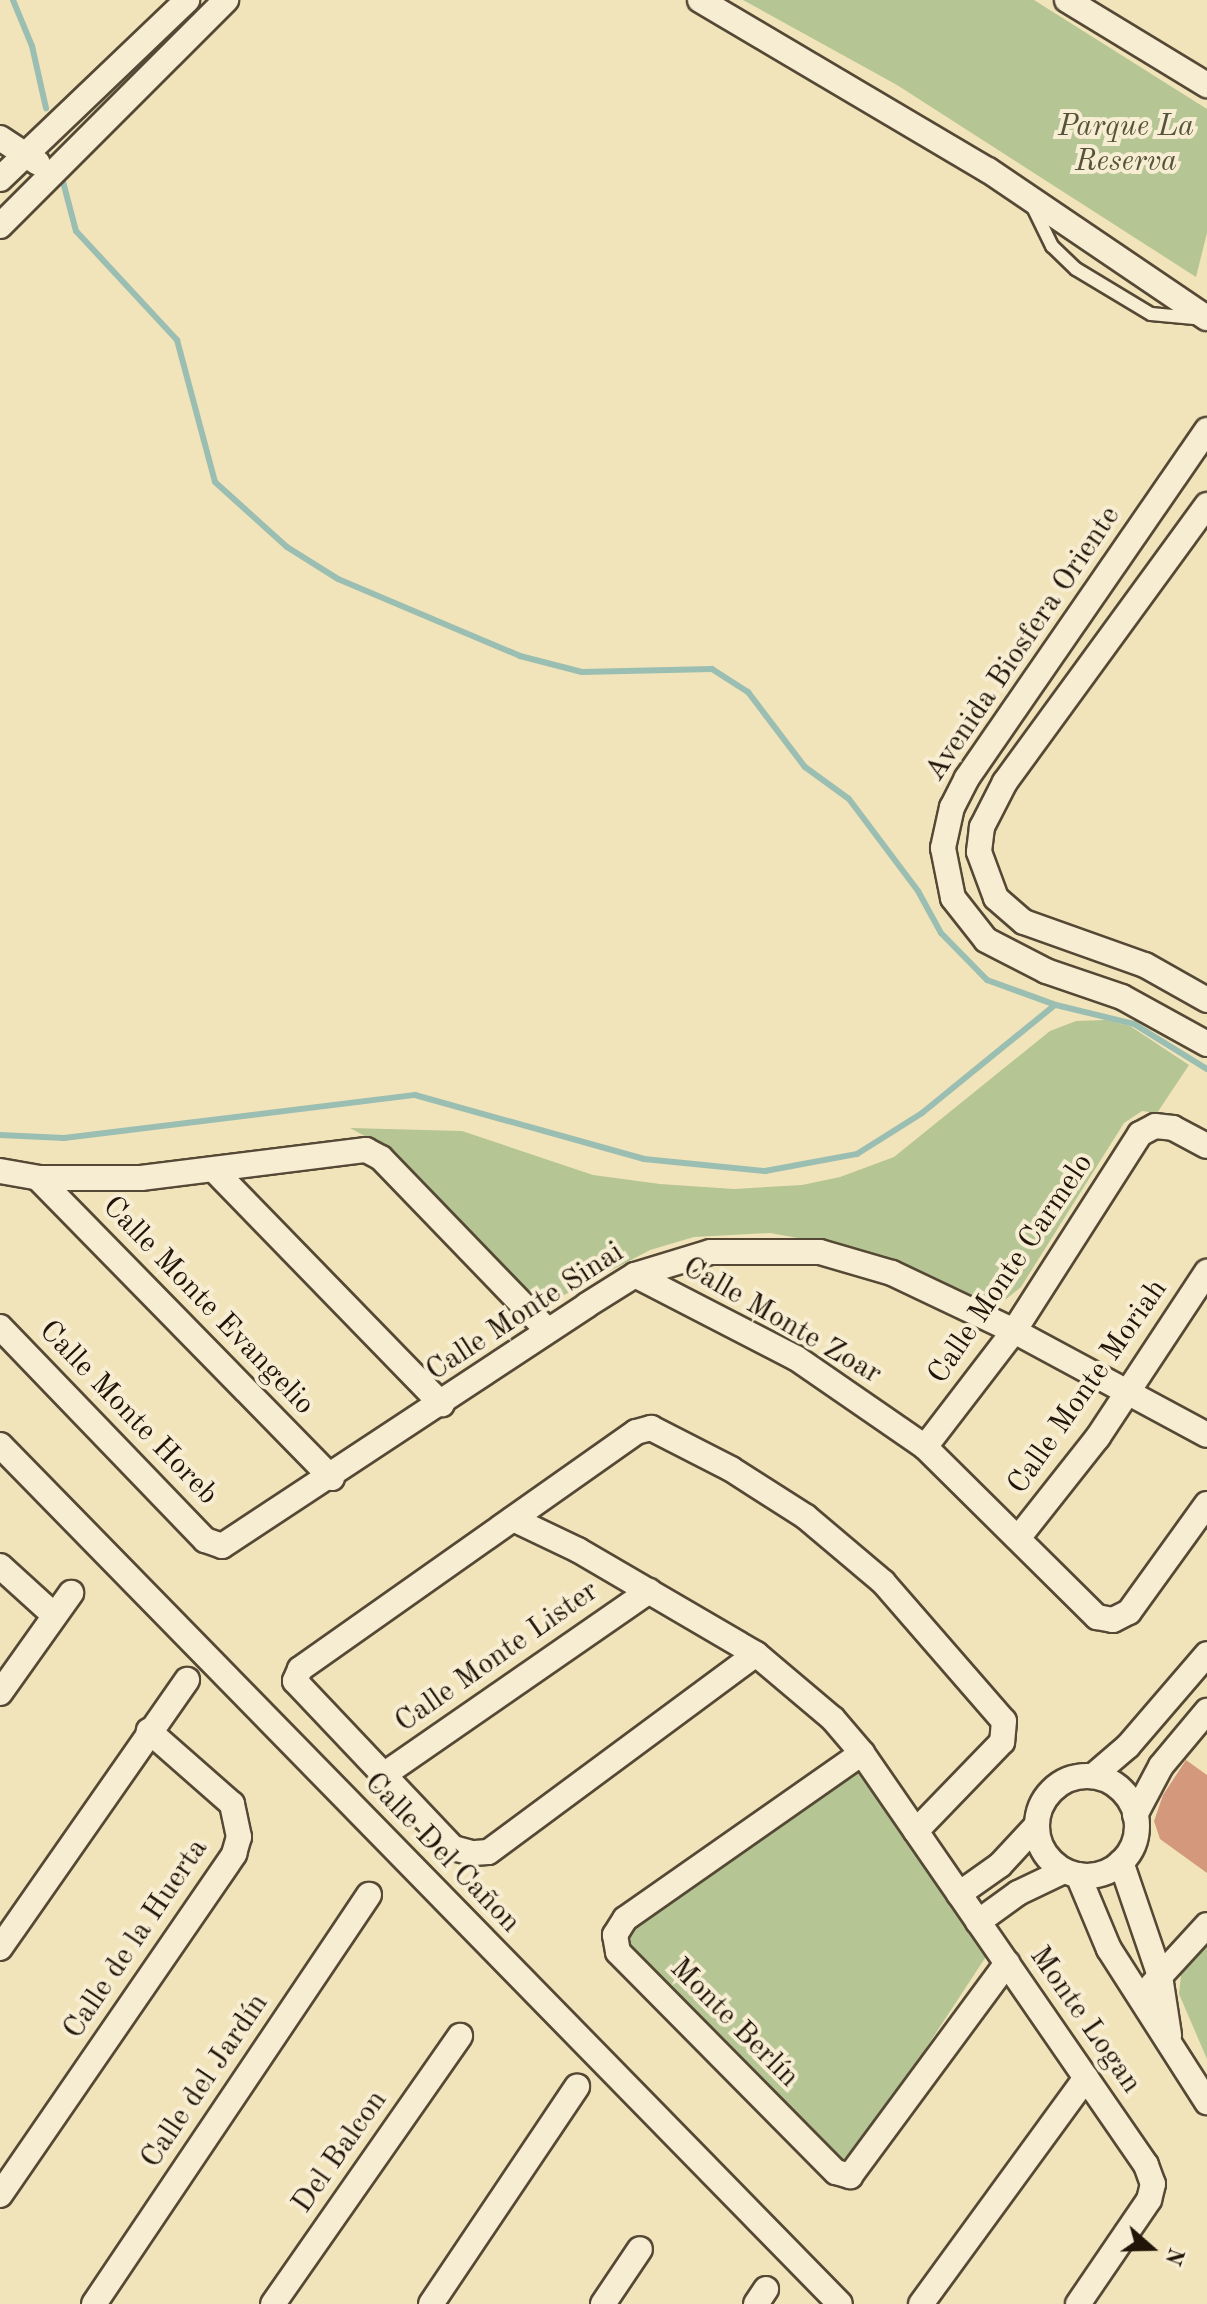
<!DOCTYPE html>
<meta charset="utf-8">
<style>
body{margin:0}
#map{position:relative;width:1207px;height:2304px;overflow:hidden;background:#f2e4ba;font-family:"Old Standard TT",serif}
div>[style]{position:absolute}
[style*='--x']{left:calc(var(--x)*1px);top:calc(var(--y)*1px);width:calc(var(--w)*1px);rotate:calc(var(--a)*1deg)}
.green>*{inset:0;background:#b5c594}
.stream>*{height:6px;margin:-3px;padding:0 3px;transform-origin:3px;border-radius:3px;background:#9bbeb3}
.building>*{inset:0;background:#d4987d}
.roads{filter:drop-shadow(2px 0 #554936) drop-shadow(-2px 0 #554936) drop-shadow(0 2px #554936) drop-shadow(0 -2px #554936)}
.lane>*{height:12px;margin:-6px;padding:0 6px;transform-origin:6px;border-radius:6px;background:#f7edd2}
.street>*{height:24px;margin:-12px;padding:0 12px;transform-origin:12px;border-radius:12px;background:#f7edd2}
.street>.ring{margin:-12px;padding:0;box-sizing:content-box;background:none;border:24px solid #f7edd2;border-radius:50%}
span{translate:-50% -50%;white-space:nowrap;text-align:center;line-height:1.15;-webkit-text-stroke:8px #f7edd2;paint-order:stroke}
.park-label{font-size:30px;color:#55533a;font-style:italic}
.street-label{font-size:30px;color:#21150a}
.north{position:absolute;left:1111px;top:2208px;width:80px;height:80px;-webkit-text-stroke:6px #f7edd2;paint-order:stroke;rotate:110deg;font-size:22px;font-weight:700;line-height:32px;text-align:center;color:#21150a}
.north::after{content:'';display:block;margin:auto;width:28px;height:36px;background:#21150a;clip-path:polygon(50% 0,100% 100%,50% 72%,0 100%)}
</style>
<div id="map">
<div class="green">
<i style="clip-path:polygon(743px 0,1034px 0,1207px 109px,1207px 233px,1196px 277px,897px 85px)"></i>
<i style="clip-path:polygon(1106px 1020px,1130px 1026px,1189px 1065px,1157px 1113px,1142px 1111px,1124px 1123px,1021px 1287px,996px 1307px,853px 1248px,770px 1233px,694px 1237px,650px 1250px,547px 1304px,536px 1303px,387px 1148px,350px 1128px,462px 1131px,593px 1175px,660px 1184px,734px 1189px,802px 1185px,840px 1177px,894px 1157px,1050px 1031px,1076px 1021px)"></i>
<i style="clip-path:polygon(851px 1771px,860px 1774px,987px 1955px,852px 2161px,835px 2160px,627px 1948px,630px 1929px)"></i>
<i style="clip-path:polygon(1207px 1938px,1207px 2059px,1179px 1994px,1181px 1975px)"></i>
</div>
<div class="stream">
<i style="--x:13;--y:0;--w:50;--a:67.6"></i>
<i style="--x:32;--y:46;--w:64;--a:77.3"></i>
<i style="--x:62;--y:178;--w:55;--a:75.2"></i>
<i style="--x:76;--y:231;--w:149;--a:47.2"></i>
<i style="--x:177;--y:340;--w:147;--a:75"></i>
<i style="--x:215;--y:482;--w:97;--a:42.1"></i>
<i style="--x:287;--y:547;--w:60;--a:32.1"></i>
<i style="--x:338;--y:579;--w:198;--a:22.9"></i>
<i style="--x:520;--y:656;--w:64;--a:14.5"></i>
<i style="--x:582;--y:672;--w:130;--a:-1.3"></i>
<i style="--x:712;--y:669;--w:43;--a:32.6"></i>
<i style="--x:748;--y:692;--w:94;--a:52.8"></i>
<i style="--x:805;--y:767;--w:54;--a:36"></i>
<i style="--x:849;--y:799;--w:115;--a:53.1"></i>
<i style="--x:918;--y:891;--w:48;--a:61.3"></i>
<i style="--x:941;--y:933;--w:66;--a:45.6"></i>
<i style="--x:987;--y:980;--w:73;--a:19.9"></i>
<i style="--x:1056;--y:1005;--w:80;--a:13.7"></i>
<i style="--x:1134;--y:1024;--w:86;--a:31.7"></i>
<i style="--x:0;--y:1135;--w:64;--a:2.7"></i>
<i style="--x:64;--y:1138;--w:354;--a:-7"></i>
<i style="--x:415;--y:1095;--w:238;--a:15.6"></i>
<i style="--x:644;--y:1159;--w:122;--a:5.7"></i>
<i style="--x:765;--y:1171;--w:94;--a:-10.5"></i>
<i style="--x:857;--y:1154;--w:77;--a:-32.2"></i>
<i style="--x:922;--y:1113;--w:171;--a:-39.1"></i>
</div>
<div class="building">
<i style="clip-path:polygon(1186px 1760px,1207px 1775px,1207px 1873px,1160px 1839px,1154px 1821px,1163px 1795px)"></i>
</div>
<div class="roads">
<div class="lane">
<i style="--x:1032;--y:205;--w:46;--a:64"></i>
<i style="--x:1052;--y:246;--w:33;--a:44"></i>
<i style="--x:1076;--y:269;--w:87;--a:31"></i>
<i style="--x:1151;--y:314;--w:54;--a:5.3"></i>
</div>
<div class="street">
<i style="--x:700;--y:0;--w:334;--a:30.6"></i>
<i style="--x:988;--y:170;--w:264;--a:34.1"></i>
<i style="--x:1067;--y:0;--w:164;--a:31.3"></i>
<i style="--x:0;--y:138;--w:45;--a:33.3"></i>
<i style="--x:0;--y:179;--w:259;--a:-43.7"></i>
<i style="--x:0;--y:226;--w:320;--a:-45"></i>
<i style="--x:1207;--y:430;--w:423;--a:124.6"></i>
<i style="--x:967;--y:778;--w:33;--a:117"></i>
<i style="--x:952;--y:807;--w:42;--a:102.4"></i>
<i style="--x:943;--y:848;--w:51;--a:78.7"></i>
<i style="--x:953;--y:898;--w:53;--a:51.8"></i>
<i style="--x:986;--y:940;--w:68;--a:27.3"></i>
<i style="--x:1046;--y:971;--w:80;--a:18.9"></i>
<i style="--x:1122;--y:997;--w:97;--a:28.9"></i>
<i style="--x:1207;--y:505;--w:343;--a:126.1"></i>
<i style="--x:1005;--y:782;--w:51;--a:117.1"></i>
<i style="--x:982;--y:827;--w:25;--a:97"></i>
<i style="--x:979;--y:852;--w:49;--a:69.7"></i>
<i style="--x:996;--y:898;--w:37;--a:41"></i>
<i style="--x:1024;--y:922;--w:128;--a:19.6"></i>
<i style="--x:1145;--y:965;--w:71;--a:29.4"></i>
<i style="--x:0;--y:1171;--w:39;--a:10"></i>
<i style="--x:38;--y:1178;--w:103;--a:0"></i>
<i style="--x:141;--y:1178;--w:227;--a:-7.1"></i>
<i style="--x:366;--y:1150;--w:17;--a:28"></i>
<i style="--x:381;--y:1158;--w:239;--a:46"></i>
<i style="--x:216;--y:1172;--w:324;--a:45.8"></i>
<i style="--x:38;--y:1178;--w:420;--a:45.6"></i>
<i style="--x:635;--y:1275;--w:181;--a:27.3"></i>
<i style="--x:796;--y:1358;--w:157;--a:34.6"></i>
<i style="--x:925;--y:1447;--w:242;--a:44.7"></i>
<i style="--x:1097;--y:1617;--w:16;--a:11"></i>
<i style="--x:1113;--y:1620;--w:18;--a:-27"></i>
<i style="--x:1129;--y:1612;--w:133;--a:-54.2"></i>
<i style="--x:0;--y:1327;--w:296;--a:46.1"></i>
<i style="--x:205;--y:1540;--w:18;--a:19"></i>
<i style="--x:222;--y:1546;--w:437;--a:-33.4"></i>
<i style="--x:587;--y:1305;--w:57;--a:-32"></i>
<i style="--x:635;--y:1275;--w:78;--a:-17"></i>
<i style="--x:710;--y:1252;--w:110;--a:0"></i>
<i style="--x:820;--y:1252;--w:75;--a:16.3"></i>
<i style="--x:892;--y:1273;--w:135;--a:25.4"></i>
<i style="--x:1014;--y:1331;--w:219;--a:28.3"></i>
<i style="--x:0;--y:1445;--w:1201;--a:45.64"></i>
<i style="--x:925;--y:1447;--w:146;--a:-52.5"></i>
<i style="--x:1014;--y:1331;--w:234;--a:-57.4"></i>
<i style="--x:1140;--y:1134;--w:17;--a:-28"></i>
<i style="--x:1155;--y:1126;--w:18;--a:6"></i>
<i style="--x:1173;--y:1128;--w:38;--a:28"></i>
<i style="--x:513;--y:1519;--w:72;--a:25.5"></i>
<i style="--x:578;--y:1550;--w:206;--a:30.3"></i>
<i style="--x:756;--y:1654;--w:101;--a:40.2"></i>
<i style="--x:833;--y:1719;--w:45;--a:49.5"></i>
<i style="--x:862;--y:1753;--w:500;--a:55.42"></i>
<i style="--x:1146;--y:2165;--w:20;--a:70"></i>
<i style="--x:1153;--y:2184;--w:16;--a:104"></i>
<i style="--x:1149;--y:2200;--w:126;--a:124.3"></i>
<i style="--x:1019;--y:1537;--w:127;--a:-51.7"></i>
<i style="--x:1098;--y:1437;--w:198;--a:-56.6"></i>
<i style="--x:0;--y:1566;--w:73;--a:42.2"></i>
<i style="--x:756;--y:1654;--w:333;--a:143.5"></i>
<i style="--x:488;--y:1852;--w:16;--a:176"></i>
<i style="--x:472;--y:1853;--w:20;--a:-165"></i>
<i style="--x:453;--y:1848;--w:230;--a:-133.4"></i>
<i style="--x:295;--y:1681;--w:13;--a:-67"></i>
<i style="--x:300;--y:1669;--w:411;--a:-35.2"></i>
<i style="--x:636;--y:1432;--w:16;--a:-15"></i>
<i style="--x:651;--y:1428;--w:90;--a:27.1"></i>
<i style="--x:731;--y:1469;--w:89;--a:32.6"></i>
<i style="--x:806;--y:1517;--w:101;--a:40.2"></i>
<i style="--x:883;--y:1582;--w:184;--a:49"></i>
<i style="--x:1004;--y:1721;--w:21;--a:95"></i>
<i style="--x:1002;--y:1742;--w:124;--a:134"></i>
<i style="--x:0;--y:1693;--w:123;--a:-54.6"></i>
<i style="--x:862;--y:1753;--w:289;--a:145"></i>
<i style="--x:625;--y:1919;--w:19;--a:122"></i>
<i style="--x:615;--y:1935;--w:17;--a:80"></i>
<i style="--x:618;--y:1952;--w:310;--a:45.3"></i>
<i style="--x:836;--y:2172;--w:15;--a:16"></i>
<i style="--x:850;--y:2176;--w:265;--a:-53.6"></i>
<i style="--x:382;--y:1776;--w:325;--a:-34.7"></i>
<i style="--x:1093;--y:1776;--w:46;--a:-40.6"></i>
<i style="--x:1128;--y:1746;--w:121;--a:-49.3"></i>
<i class="ring" style="left:1037px;top:1776px;width:76px;height:76px"></i>
<i style="--x:1135;--y:1815;--w:55;--a:-62"></i>
<i style="--x:1161;--y:1766;--w:72;--a:-50.1"></i>
<i style="--x:1121;--y:1862;--w:120;--a:71.1"></i>
<i style="--x:1160;--y:1976;--w:60;--a:81.3"></i>
<i style="--x:1078;--y:1875;--w:80;--a:67.3"></i>
<i style="--x:1109;--y:1949;--w:182;--a:57.4"></i>
<i style="--x:959;--y:1894;--w:50;--a:-35.3"></i>
<i style="--x:1000;--y:1865;--w:54;--a:-47.2"></i>
<i style="--x:978;--y:1922;--w:49;--a:-35.9"></i>
<i style="--x:1018;--y:1893;--w:51;--a:-25.6"></i>
<i style="--x:0;--y:1948;--w:327;--a:-55.1"></i>
<i style="--x:1152;--y:1985;--w:81;--a:-47.5"></i>
<i style="--x:0;--y:2195;--w:414;--a:-55.5"></i>
<i style="--x:234;--y:1854;--w:18;--a:-74"></i>
<i style="--x:239;--y:1837;--w:34;--a:-102"></i>
<i style="--x:232;--y:1804;--w:111;--a:-138.7"></i>
<i style="--x:94;--y:2304;--w:493;--a:-56.1"></i>
<i style="--x:273;--y:2304;--w:327;--a:-55.1"></i>
<i style="--x:431;--y:2304;--w:262;--a:-56.1"></i>
<i style="--x:603;--y:2304;--w:66;--a:-56.1"></i>
<i style="--x:756;--y:2304;--w:18;--a:-56"></i>
<i style="--x:921;--y:2304;--w:280;--a:-53.9"></i>
</div>
</div>
<div class="park-label">
<span style="left:1126px;top:144px">Parque La<br>Reserva</span>
</div>
<div class="street-label">
<span style="left:1023px;top:644px;rotate:-56deg">Avenida Biosfera Oriente</span>
<span style="left:1011px;top:1269px;rotate:-56deg">Calle Monte Carmelo</span>
<span style="left:208px;top:1306px;rotate:46deg">Calle Monte Evangelio</span>
<span style="left:525px;top:1312px;rotate:-33deg">Calle Monte Sinai</span>
<span style="left:782px;top:1321px;rotate:30deg">Calle Monte Zoar</span>
<span style="left:1088px;top:1387px;rotate:-55deg">Calle Monte Moriah</span>
<span style="left:128px;top:1413px;rotate:46deg">Calle Monte Horeb</span>
<span style="left:497px;top:1657px;rotate:-35deg">Calle Monte Lister</span>
<span style="left:442px;top:1853px;rotate:46deg">Calle Del Cañon</span>
<span style="left:136px;top:1939px;rotate:-56deg">Calle de la Huerta</span>
<span style="left:1085px;top:2020px;rotate:55deg">Monte Logan</span>
<span style="left:734px;top:2023px;rotate:45deg">Monte Berlín</span>
<span style="left:205px;top:2081px;rotate:-56deg">Calle del Jardín</span>
<span style="left:340px;top:2152px;rotate:-55deg">Del Balcon</span>
</div>
<div class="north">N</div>
</div>
